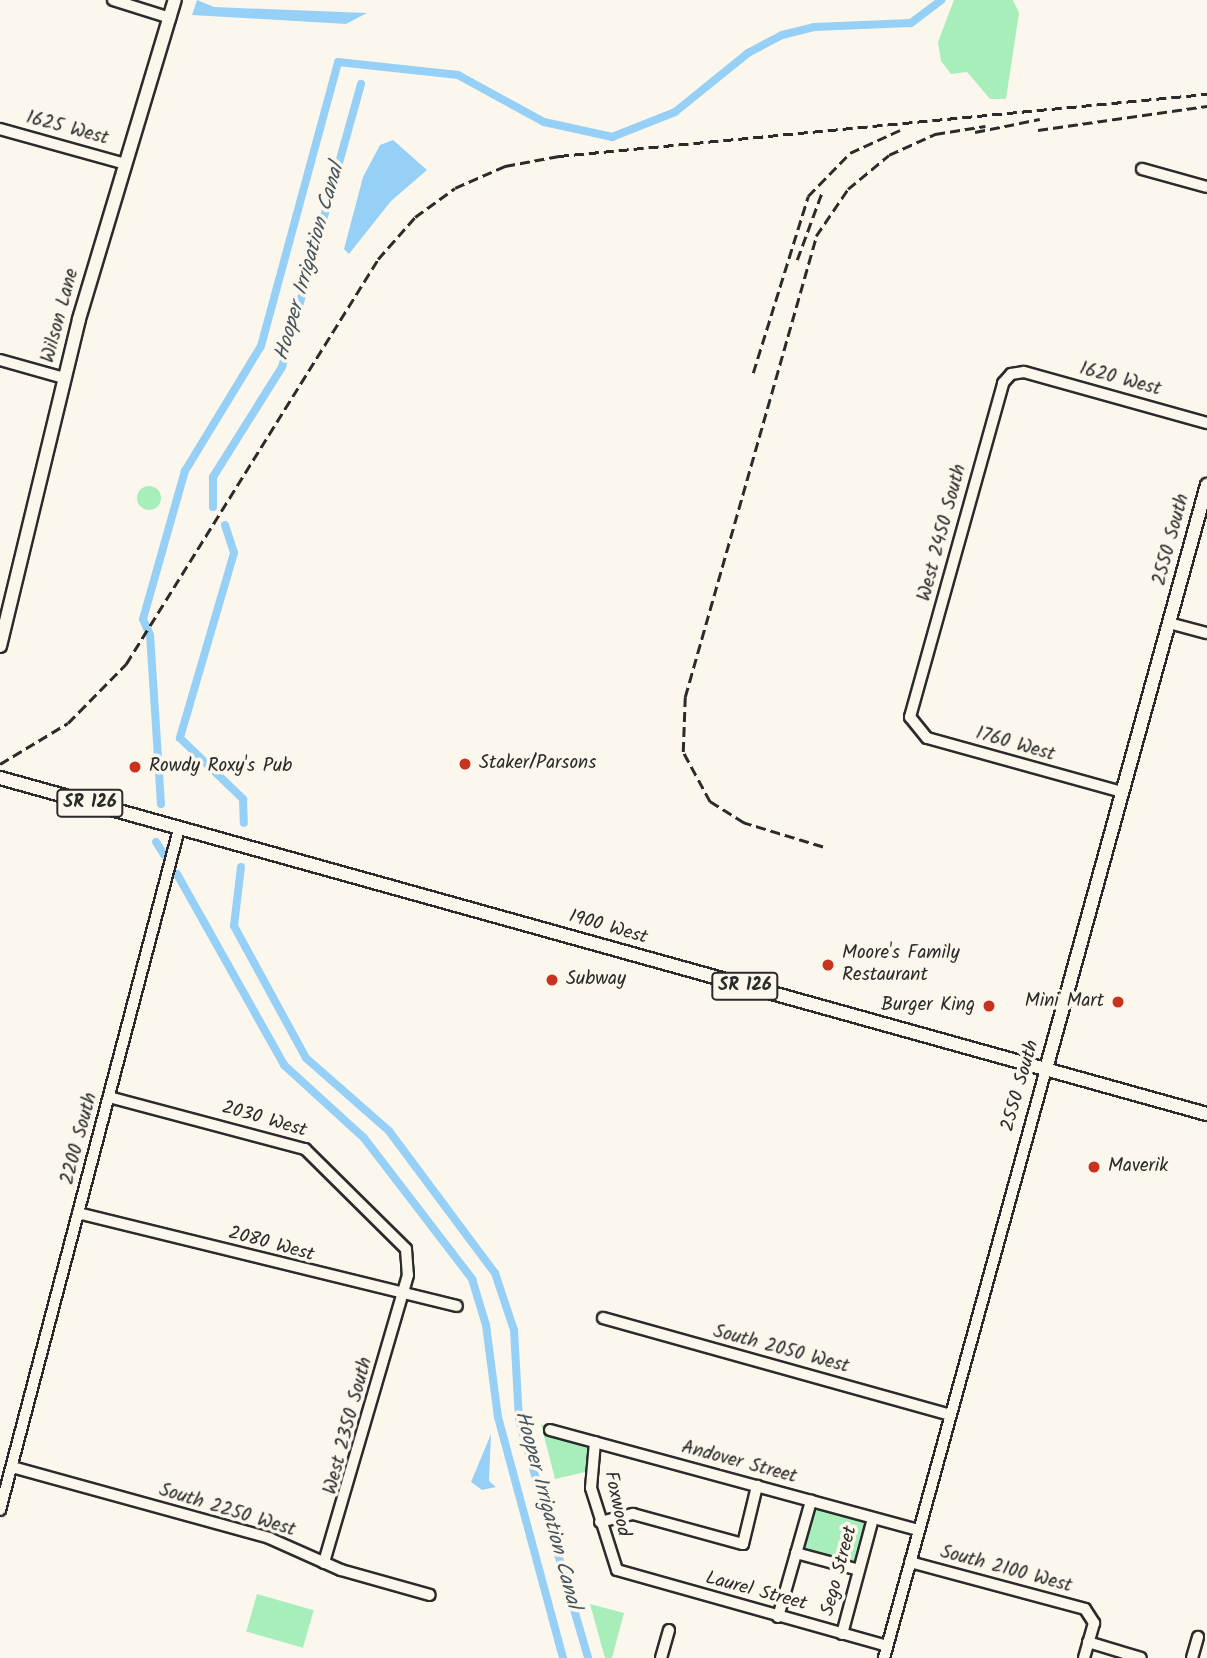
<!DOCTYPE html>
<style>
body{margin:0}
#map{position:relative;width:1207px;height:1658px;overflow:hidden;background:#fbf7ec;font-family:Kalam,sans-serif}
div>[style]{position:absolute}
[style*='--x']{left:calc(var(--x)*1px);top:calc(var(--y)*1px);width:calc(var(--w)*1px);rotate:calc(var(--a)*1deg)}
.green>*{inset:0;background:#a7eebb;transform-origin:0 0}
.round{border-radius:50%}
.water>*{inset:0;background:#97d0f6}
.canal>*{height:8px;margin:-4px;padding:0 4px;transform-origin:4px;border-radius:4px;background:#97d0f6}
.roads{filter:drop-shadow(2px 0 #2b2b2b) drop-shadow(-2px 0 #2b2b2b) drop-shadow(0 2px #2b2b2b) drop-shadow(0 -2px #2b2b2b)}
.minor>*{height:10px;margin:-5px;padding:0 5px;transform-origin:5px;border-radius:5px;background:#fbf7ec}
.major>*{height:12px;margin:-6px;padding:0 6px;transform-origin:6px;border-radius:6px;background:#fbf7ec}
.rail>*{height:2.5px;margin-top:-1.25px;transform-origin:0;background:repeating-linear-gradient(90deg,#2b2b2b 0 10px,transparent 0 15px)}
.dots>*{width:19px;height:19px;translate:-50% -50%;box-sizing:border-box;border:4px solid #fbf7ec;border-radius:50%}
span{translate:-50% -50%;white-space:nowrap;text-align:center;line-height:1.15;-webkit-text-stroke:7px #fbf7ec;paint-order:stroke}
.shield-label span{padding:2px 5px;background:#fbf7ec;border:2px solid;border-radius:5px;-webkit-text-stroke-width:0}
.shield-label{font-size:18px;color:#2b2b2b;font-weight:700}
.street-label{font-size:19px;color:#2b2b2b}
.poi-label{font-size:19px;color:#2b2b2b}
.left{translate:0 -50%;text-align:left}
.right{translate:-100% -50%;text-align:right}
.water-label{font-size:21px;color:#46545e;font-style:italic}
</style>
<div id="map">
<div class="green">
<i style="clip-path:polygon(954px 0,1013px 0,1019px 13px,1006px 99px,990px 99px,967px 72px,951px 74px,941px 61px,938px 42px)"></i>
<i class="round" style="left:137px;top:486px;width:24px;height:24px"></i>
<i style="clip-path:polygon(541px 1424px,589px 1449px,585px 1472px,555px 1479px)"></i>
<i style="left:812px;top:1507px;width:58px;height:47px;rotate:15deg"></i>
<i style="left:257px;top:1594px;width:59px;height:39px;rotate:16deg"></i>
<i style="clip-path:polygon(590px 1604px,624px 1613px,612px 1658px,605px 1658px)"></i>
</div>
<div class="water">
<i style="clip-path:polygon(197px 0,214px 7px,367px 13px,346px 24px,192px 15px)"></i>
<i style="clip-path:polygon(393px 140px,427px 170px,391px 201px,349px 254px,344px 249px,363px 177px,380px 145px)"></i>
<i style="clip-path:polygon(491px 1434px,489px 1481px,496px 1487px,482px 1490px,471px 1482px)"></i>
</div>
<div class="canal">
<i style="--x:213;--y:507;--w:30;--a:-90"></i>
<i style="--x:213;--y:477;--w:130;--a:-57.9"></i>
<i style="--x:282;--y:367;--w:294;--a:-74.4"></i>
<i style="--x:225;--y:525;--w:29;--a:72"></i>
<i style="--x:234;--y:553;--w:193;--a:106.3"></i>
<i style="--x:180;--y:738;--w:88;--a:44.1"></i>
<i style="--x:243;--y:799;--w:24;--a:88"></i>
<i style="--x:161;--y:804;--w:169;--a:-93.7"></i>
<i style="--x:150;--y:635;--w:17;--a:-114"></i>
<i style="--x:143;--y:619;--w:154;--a:-74.2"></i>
<i style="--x:185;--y:471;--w:146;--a:-58.7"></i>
<i style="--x:261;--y:346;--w:294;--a:-74.8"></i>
<i style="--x:338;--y:62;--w:121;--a:6.2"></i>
<i style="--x:458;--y:75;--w:98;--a:28.7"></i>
<i style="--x:544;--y:122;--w:70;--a:12.4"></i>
<i style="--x:612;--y:137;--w:68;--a:-21.6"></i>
<i style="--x:675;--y:112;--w:94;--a:-38.9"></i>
<i style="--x:748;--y:53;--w:38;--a:-28"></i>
<i style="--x:782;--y:35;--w:33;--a:-14"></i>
<i style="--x:814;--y:27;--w:97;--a:-2.4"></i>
<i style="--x:911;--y:23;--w:38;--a:-37"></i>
<i style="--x:156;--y:842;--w:15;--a:58"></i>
<i style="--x:241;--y:867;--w:59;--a:96.8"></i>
<i style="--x:234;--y:926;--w:150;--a:61.4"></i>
<i style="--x:306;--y:1058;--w:111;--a:41.3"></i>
<i style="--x:389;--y:1131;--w:177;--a:53.3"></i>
<i style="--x:495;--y:1273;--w:60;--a:71.6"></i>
<i style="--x:514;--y:1330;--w:90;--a:86.8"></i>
<i style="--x:519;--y:1420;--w:248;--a:73.8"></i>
<i style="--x:177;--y:874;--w:219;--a:60.7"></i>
<i style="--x:284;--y:1065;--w:108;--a:42.4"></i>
<i style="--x:364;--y:1138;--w:178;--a:52.5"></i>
<i style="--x:472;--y:1279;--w:48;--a:73.1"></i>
<i style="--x:486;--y:1325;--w:93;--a:82.6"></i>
<i style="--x:498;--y:1417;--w:250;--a:74.9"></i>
</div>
<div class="roads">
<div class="minor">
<i style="--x:113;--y:0;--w:60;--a:17.5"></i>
<i style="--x:0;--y:129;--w:130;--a:15.6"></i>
<i style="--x:1142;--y:169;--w:67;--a:15.5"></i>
<i style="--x:0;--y:360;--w:66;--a:15.7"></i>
<i style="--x:1169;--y:623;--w:39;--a:15"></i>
<i style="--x:1122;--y:792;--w:202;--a:-164.5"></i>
<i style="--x:927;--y:738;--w:27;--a:-129"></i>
<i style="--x:910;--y:717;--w:347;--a:-74.4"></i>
<i style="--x:1003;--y:383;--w:12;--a:-48"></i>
<i style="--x:1011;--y:374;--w:13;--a:-9"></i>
<i style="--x:1024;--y:372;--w:190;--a:15.6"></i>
<i style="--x:109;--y:1097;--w:203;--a:14.9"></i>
<i style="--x:305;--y:1149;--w:142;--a:44.7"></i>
<i style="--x:406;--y:1249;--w:26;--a:86"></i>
<i style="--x:408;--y:1275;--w:300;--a:106.3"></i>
<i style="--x:78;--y:1213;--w:390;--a:13.8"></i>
<i style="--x:603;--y:1318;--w:360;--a:15.6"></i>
<i style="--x:550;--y:1430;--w:381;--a:15.2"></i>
<i style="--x:595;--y:1442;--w:46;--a:95"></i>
<i style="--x:591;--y:1488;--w:86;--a:72.4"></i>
<i style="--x:617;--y:1570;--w:280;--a:15.7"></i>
<i style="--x:12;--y:1467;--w:267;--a:15.4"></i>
<i style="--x:269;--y:1538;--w:79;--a:24"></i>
<i style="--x:341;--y:1570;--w:92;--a:15.7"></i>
<i style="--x:0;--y:1510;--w:704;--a:-75.27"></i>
<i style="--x:600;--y:1522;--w:34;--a:-14"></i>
<i style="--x:633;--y:1514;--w:114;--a:15.3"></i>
<i style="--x:743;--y:1544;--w:60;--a:-76.4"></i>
<i style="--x:796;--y:1553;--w:65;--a:15.1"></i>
<i style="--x:910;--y:1562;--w:181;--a:15"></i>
<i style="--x:1085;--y:1609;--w:17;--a:57"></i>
<i style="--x:1094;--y:1623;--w:36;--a:106"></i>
<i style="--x:778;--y:1617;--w:121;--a:-74.1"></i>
<i style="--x:842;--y:1634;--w:120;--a:-75"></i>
<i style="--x:1088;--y:1642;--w:55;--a:16.8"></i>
<i style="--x:661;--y:1658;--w:29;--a:-74"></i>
<i style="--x:884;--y:1658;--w:611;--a:-74.62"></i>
<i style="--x:1192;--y:1658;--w:22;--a:-74"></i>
</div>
<div class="major">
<i style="--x:0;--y:646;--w:336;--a:-76.4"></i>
<i style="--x:79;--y:319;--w:333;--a:-73.3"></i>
<i style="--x:0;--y:778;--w:1253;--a:15.56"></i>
<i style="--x:1046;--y:1069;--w:606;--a:-74.59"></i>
</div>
</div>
<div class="rail">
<i style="--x:1038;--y:130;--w:171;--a:-8.1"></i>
<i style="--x:975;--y:132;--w:66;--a:-11.3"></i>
<i style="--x:797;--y:260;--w:72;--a:-69.8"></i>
<i style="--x:753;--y:373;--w:185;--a:-72.7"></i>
<i style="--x:808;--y:196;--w:60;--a:-45.7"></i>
<i style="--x:850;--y:153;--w:55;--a:-24.7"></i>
<i style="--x:0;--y:764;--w:79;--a:-31.1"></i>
<i style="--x:68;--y:723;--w:83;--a:-45.5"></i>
<i style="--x:126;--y:664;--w:477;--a:-58.1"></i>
<i style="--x:378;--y:259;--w:56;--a:-48.6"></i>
<i style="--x:415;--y:217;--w:49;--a:-35.9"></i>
<i style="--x:455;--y:188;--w:55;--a:-23.7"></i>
<i style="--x:505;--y:166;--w:55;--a:-10.5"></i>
<i style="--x:559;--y:156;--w:651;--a:-5.47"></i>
<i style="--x:823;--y:847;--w:83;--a:-163.1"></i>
<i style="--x:744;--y:823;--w:40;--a:-148"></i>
<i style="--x:710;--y:802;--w:57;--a:-118.4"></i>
<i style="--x:683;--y:752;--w:55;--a:-87.9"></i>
<i style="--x:685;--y:697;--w:479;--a:-74.1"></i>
<i style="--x:816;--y:236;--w:57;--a:-55.8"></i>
<i style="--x:848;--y:189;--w:53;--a:-39.7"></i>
<i style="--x:889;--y:155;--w:51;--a:-24.5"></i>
<i style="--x:935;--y:134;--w:51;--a:-9.1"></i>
</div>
<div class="dots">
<i style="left:465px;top:764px;background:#c8321e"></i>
<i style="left:135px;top:767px;background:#c8321e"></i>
<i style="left:828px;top:965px;background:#c8321e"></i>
<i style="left:552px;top:980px;background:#c8321e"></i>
<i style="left:1118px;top:1002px;background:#c8321e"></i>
<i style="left:989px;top:1006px;background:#c8321e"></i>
<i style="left:1094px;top:1167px;background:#c8321e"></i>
</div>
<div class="shield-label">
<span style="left:90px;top:803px">SR 126</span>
<span style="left:745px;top:986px">SR 126</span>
</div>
<div class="street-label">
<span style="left:67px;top:129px;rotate:15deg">1625 West</span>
<span style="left:61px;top:316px;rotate:-75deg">Wilson Lane</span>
<span style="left:1120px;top:380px;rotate:15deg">1620 West</span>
<span style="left:943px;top:533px;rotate:-75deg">West 2450 South</span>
<span style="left:1172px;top:540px;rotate:-75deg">2550 South</span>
<span style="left:1015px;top:745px;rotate:16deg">1760 West</span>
<span style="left:608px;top:928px;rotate:16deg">1900 West</span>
<span style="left:1021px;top:1086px;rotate:-74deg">2550 South</span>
<span style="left:264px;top:1120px;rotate:16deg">2030 West</span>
<span style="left:80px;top:1139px;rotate:-75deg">2200 South</span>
<span style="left:271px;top:1245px;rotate:15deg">2080 West</span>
<span style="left:781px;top:1350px;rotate:15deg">South 2050 West</span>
<span style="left:349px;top:1426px;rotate:-75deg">West 2350 South</span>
<span style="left:739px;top:1463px;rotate:15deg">Andover Street</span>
<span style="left:616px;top:1504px;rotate:78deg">Foxwood</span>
<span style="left:227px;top:1511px;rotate:17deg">South 2250 West</span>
<span style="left:1006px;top:1570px;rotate:15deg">South 2100 West</span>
<span style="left:840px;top:1571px;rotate:-75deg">Sego Street</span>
<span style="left:756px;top:1592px;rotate:15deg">Laurel Street</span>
</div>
<div class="poi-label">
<span class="left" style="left:479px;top:764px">Staker/Parsons</span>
<span class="left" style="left:149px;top:767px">Rowdy Roxy's Pub</span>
<span class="left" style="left:842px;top:965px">Moore's Family<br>Restaurant</span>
<span class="left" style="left:566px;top:980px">Subway</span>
<span class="right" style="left:1104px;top:1002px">Mini Mart</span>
<span class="right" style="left:975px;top:1006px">Burger King</span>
<span class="left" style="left:1108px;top:1167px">Maverik</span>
</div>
<div class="water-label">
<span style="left:310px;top:262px;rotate:-74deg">Hooper Irrigation Canal</span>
<span style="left:547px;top:1510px;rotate:75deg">Hooper Irrigation Canal</span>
</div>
</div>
